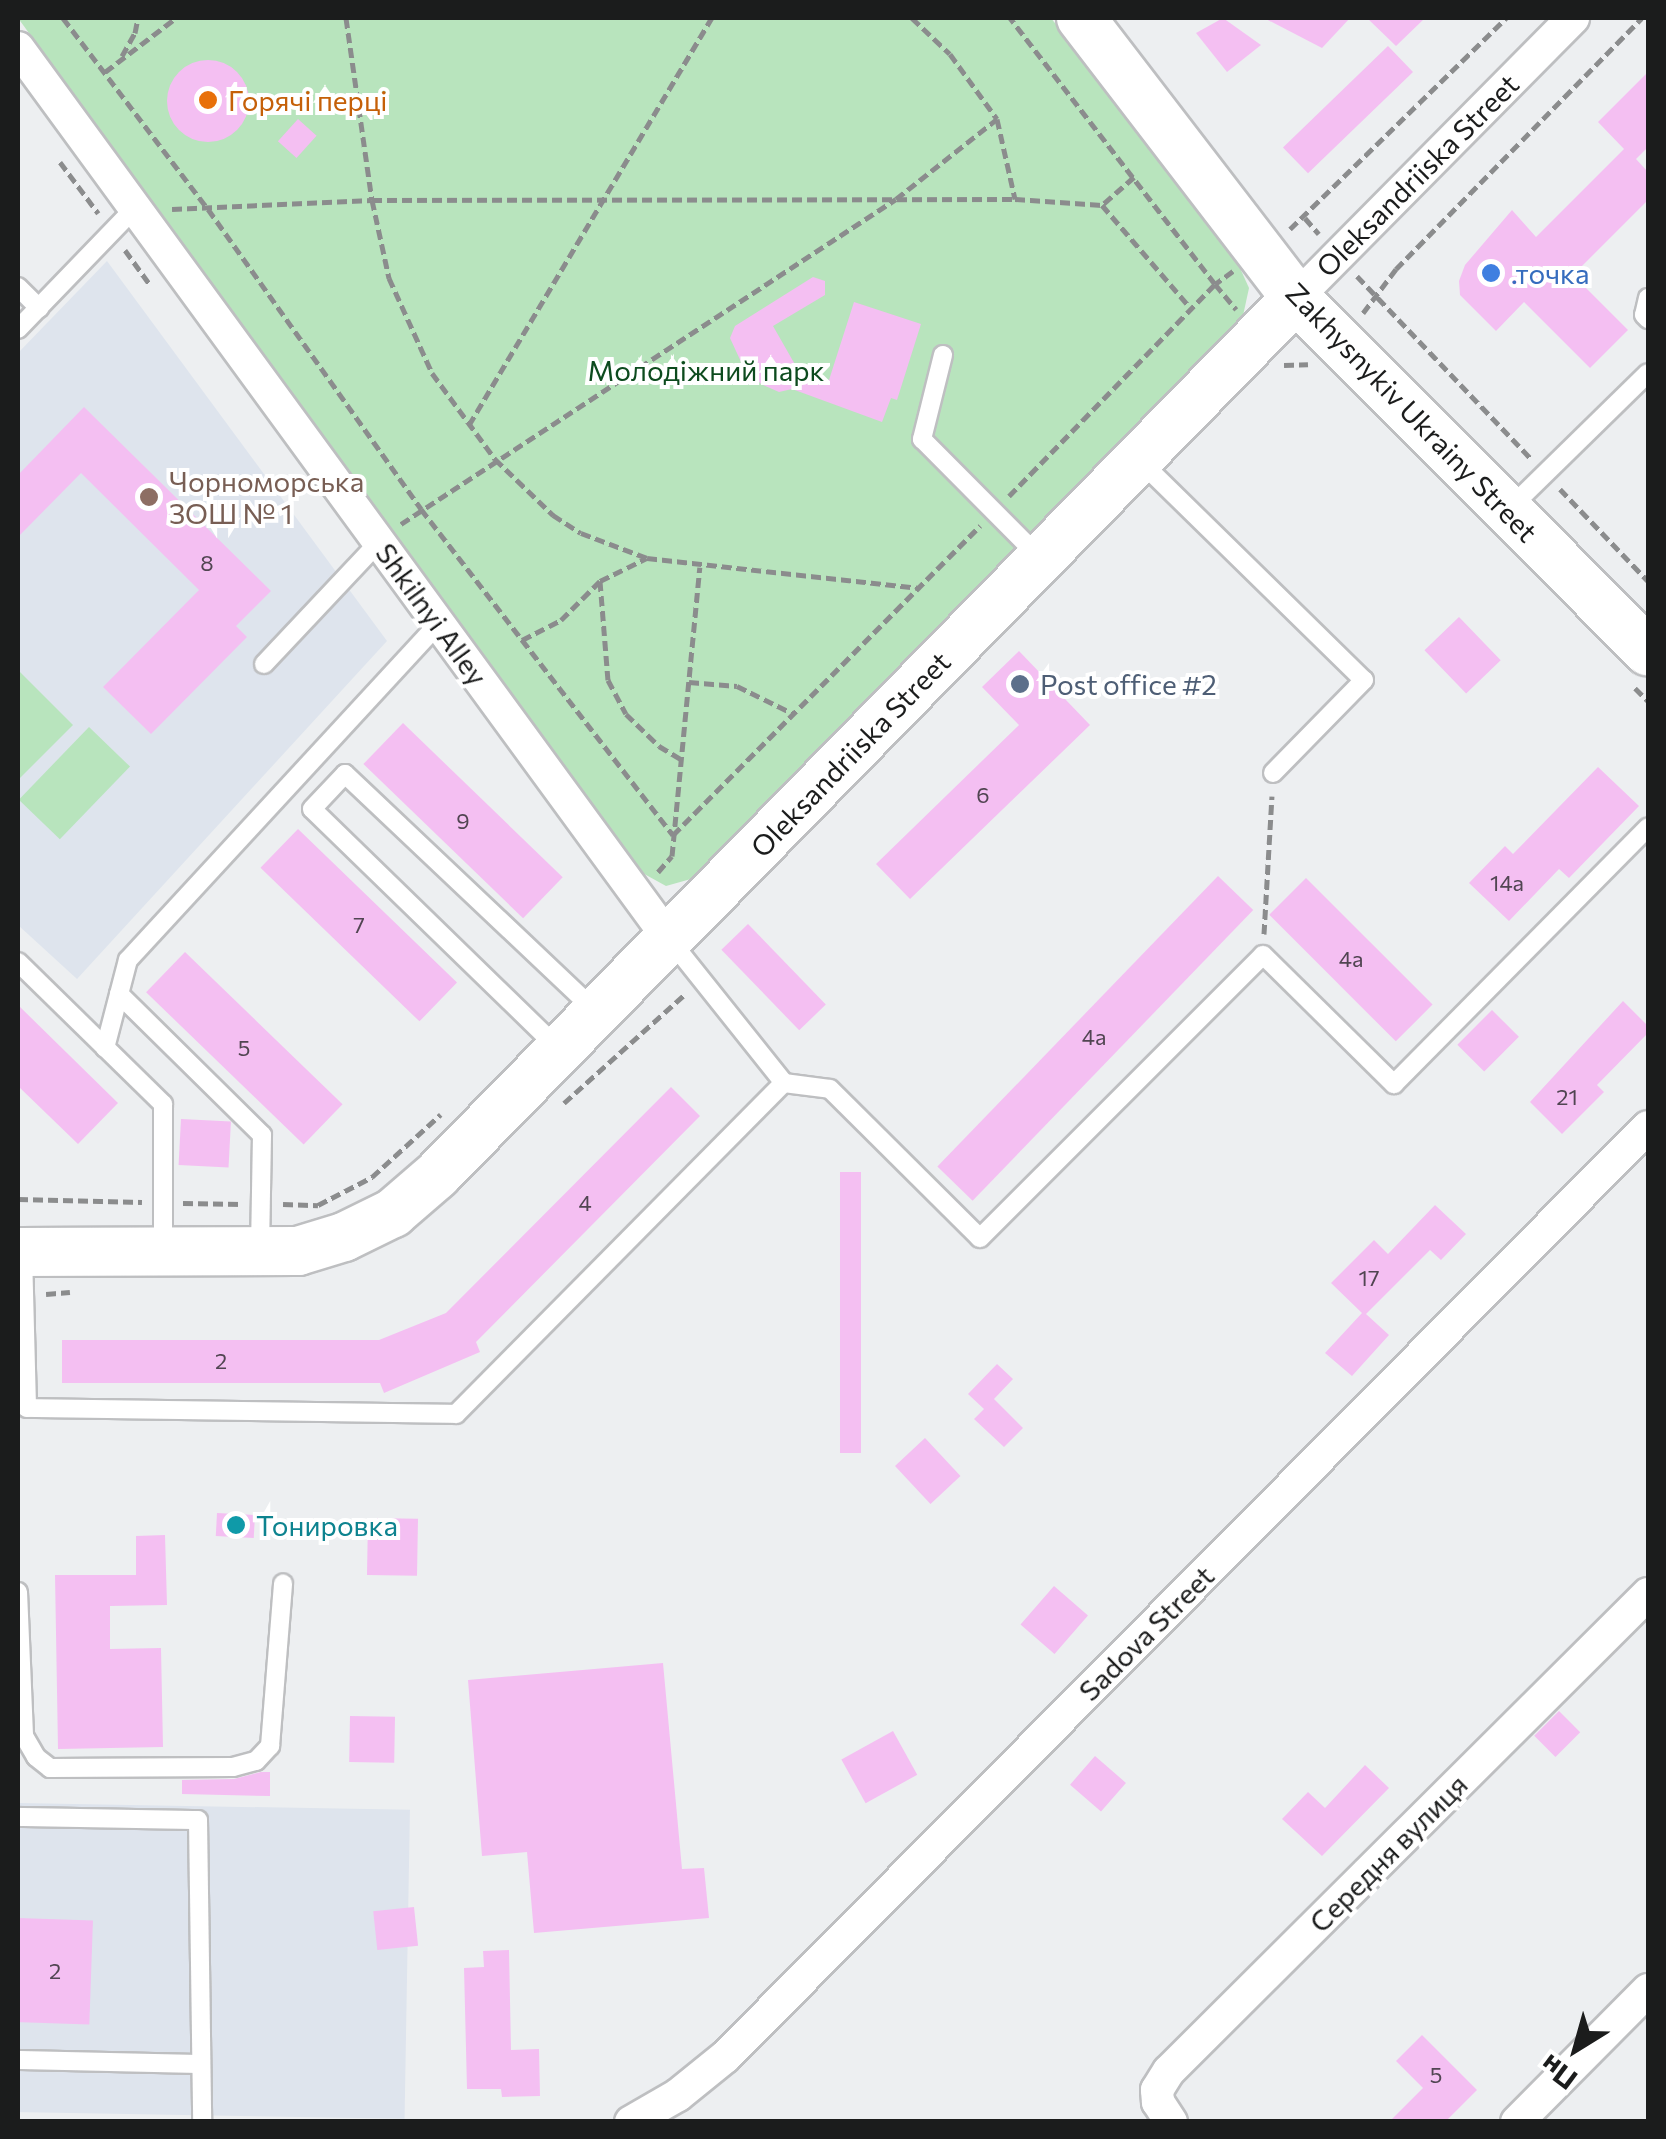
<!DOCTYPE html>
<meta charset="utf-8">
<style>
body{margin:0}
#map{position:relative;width:1666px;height:2139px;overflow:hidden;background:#edeff1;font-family:Commissioner,sans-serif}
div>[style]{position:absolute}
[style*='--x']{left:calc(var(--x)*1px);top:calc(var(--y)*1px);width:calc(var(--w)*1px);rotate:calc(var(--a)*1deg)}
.built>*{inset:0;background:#dee4ed;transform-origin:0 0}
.green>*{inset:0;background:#b8e4bd;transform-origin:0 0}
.building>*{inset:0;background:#f4bff2;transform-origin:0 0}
.round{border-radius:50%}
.path>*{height:5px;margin-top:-2.5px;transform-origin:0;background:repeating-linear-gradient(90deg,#8b8c8d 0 10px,transparent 0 15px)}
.roads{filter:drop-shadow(2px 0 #bebfc1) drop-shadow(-2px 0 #bebfc1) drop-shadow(0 2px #bebfc1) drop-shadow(0 -2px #bebfc1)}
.lane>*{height:18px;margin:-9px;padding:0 9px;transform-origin:9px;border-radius:9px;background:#fff}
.street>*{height:32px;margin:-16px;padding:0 16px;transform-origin:16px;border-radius:16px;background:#fff}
.secondary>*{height:48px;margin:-24px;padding:0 24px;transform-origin:24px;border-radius:24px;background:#fff}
.dots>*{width:28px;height:28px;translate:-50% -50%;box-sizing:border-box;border:5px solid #fff;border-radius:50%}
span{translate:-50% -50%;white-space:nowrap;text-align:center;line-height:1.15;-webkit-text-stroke:8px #fff;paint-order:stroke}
.number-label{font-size:22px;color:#514552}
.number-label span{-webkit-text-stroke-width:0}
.food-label{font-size:28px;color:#c56008}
.left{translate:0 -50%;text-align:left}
.street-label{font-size:28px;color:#1b1c1c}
.shop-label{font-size:28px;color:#366cbe}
.park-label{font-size:28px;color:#0d4b1e}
.education-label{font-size:28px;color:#785e54}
.service-label{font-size:28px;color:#4e5e75}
.culture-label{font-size:28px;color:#0d838f}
.frame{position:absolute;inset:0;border:20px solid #1b1c1c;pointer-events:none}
.north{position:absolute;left:1526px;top:1999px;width:100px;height:100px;-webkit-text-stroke:8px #fff;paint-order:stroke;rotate:217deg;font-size:28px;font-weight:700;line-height:40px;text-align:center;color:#1b1c1c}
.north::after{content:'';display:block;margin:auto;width:35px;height:45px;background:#1b1c1c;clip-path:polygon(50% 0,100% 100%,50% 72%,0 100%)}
</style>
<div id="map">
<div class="built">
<i style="clip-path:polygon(107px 261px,387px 641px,77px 979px,18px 925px,18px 353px)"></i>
<i style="left:18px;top:1803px;width:392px;height:309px;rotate:1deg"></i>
</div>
<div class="green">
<i style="clip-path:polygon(18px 18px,1051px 18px,1235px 257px,1249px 288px,1241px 325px,698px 877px,666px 886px,637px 870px)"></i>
<i style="clip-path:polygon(18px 670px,73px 725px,18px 780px)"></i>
<i style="left:89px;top:727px;width:57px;height:101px;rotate:44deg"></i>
</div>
<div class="building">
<i style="clip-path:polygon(1223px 18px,1261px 45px,1227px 72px,1196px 33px)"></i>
<i style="clip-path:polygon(1264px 18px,1350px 18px,1322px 48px)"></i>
<i style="clip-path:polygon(1367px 18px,1425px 18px,1396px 46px)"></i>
<i style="left:1388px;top:46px;width:36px;height:146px;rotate:46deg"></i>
<i class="round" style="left:167px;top:60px;width:82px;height:82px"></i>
<i style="clip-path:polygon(1648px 72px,1648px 147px,1636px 159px,1648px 172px,1648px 200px,1573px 275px,1628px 330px,1590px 368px,1524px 302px,1496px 331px,1460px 295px,1459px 281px,1465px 265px,1512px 210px,1536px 237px,1624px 149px,1598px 122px)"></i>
<i style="left:298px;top:119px;width:25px;height:30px;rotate:42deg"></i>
<i style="clip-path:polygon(813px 277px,825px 281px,825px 295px,773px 326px,797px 368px,829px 380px,854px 302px,921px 324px,897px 400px,891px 398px,882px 422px,792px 389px,779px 392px,761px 384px,742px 364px,730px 338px,735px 326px)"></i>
<i style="clip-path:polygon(84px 407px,271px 591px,236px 626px,247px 637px,151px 734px,103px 687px,199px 590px,81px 473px,18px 537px,18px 475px)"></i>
<i style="left:1459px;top:617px;width:60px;height:48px;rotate:46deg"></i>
<i style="clip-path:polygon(1019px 651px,1090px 725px,910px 899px,876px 864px,1019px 725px,982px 687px)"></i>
<i style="left:403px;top:723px;width:222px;height:57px;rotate:44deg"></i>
<i style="clip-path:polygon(1598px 767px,1639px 806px,1569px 878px,1559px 869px,1509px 921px,1469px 883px,1505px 846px,1513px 854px)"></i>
<i style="left:298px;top:829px;width:221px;height:54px;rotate:44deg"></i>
<i style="left:1218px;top:876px;width:49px;height:404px;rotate:44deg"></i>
<i style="left:1306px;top:878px;width:179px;height:52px;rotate:45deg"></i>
<i style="left:748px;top:924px;width:112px;height:37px;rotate:46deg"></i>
<i style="left:185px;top:952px;width:219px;height:56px;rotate:44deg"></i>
<i style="clip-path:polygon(1623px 1001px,1648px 1026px,1648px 1033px,1597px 1085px,1604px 1092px,1562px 1134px,1530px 1102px)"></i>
<i style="clip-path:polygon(18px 1005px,118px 1103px,78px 1144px,18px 1086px)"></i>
<i style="left:1492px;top:1010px;width:38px;height:49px;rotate:45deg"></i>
<i style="clip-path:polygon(671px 1087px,700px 1116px,476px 1342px,480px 1352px,384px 1393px,380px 1383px,62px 1383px,62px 1340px,379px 1340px,446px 1313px)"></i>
<i style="left:181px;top:1119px;width:50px;height:46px;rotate:3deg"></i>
<i style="left:840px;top:1172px;width:21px;height:281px"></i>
<i style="clip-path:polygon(1435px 1205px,1466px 1234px,1441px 1260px,1430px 1250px,1366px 1314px,1389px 1335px,1352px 1376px,1325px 1353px,1362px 1313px,1331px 1283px,1374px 1240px,1388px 1254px)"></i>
<i style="clip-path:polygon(997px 1364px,1013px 1379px,994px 1399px,1023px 1428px,1004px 1447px,974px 1419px,984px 1409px,968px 1394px)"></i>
<i style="left:925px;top:1438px;width:52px;height:41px;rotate:47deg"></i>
<i style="left:217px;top:1513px;width:38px;height:23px;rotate:3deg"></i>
<i style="left:368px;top:1518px;width:50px;height:57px;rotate:1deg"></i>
<i style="clip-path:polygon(165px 1535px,167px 1605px,110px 1606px,110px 1649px,161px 1648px,163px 1747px,58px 1749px,55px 1575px,136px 1575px,136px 1536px)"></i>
<i style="left:1054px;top:1586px;width:45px;height:51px;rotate:41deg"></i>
<i style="clip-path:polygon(663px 1663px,682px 1869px,704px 1868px,709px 1918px,534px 1933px,527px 1852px,482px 1856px,468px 1680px)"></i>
<i style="left:1559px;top:1711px;width:30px;height:35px;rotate:45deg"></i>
<i style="left:350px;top:1716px;width:45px;height:46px;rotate:1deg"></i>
<i style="left:893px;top:1731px;width:50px;height:59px;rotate:61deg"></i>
<i style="left:1095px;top:1756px;width:41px;height:38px;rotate:41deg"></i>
<i style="clip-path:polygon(1365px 1765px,1389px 1788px,1322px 1856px,1282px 1819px,1308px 1792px,1325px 1808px)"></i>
<i style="clip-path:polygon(261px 1772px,270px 1772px,270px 1796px,182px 1794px,182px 1780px,234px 1779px)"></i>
<i style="left:414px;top:1907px;width:39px;height:41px;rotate:84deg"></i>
<i style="left:18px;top:1918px;width:75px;height:104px;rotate:2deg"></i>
<i style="clip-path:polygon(509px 1950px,511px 2050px,539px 2049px,540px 2096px,502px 2097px,501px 2089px,467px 2089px,464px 1968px,484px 1967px,483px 1951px)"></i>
<i style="clip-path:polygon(1422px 2035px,1477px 2090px,1445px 2122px,1389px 2122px,1423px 2088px,1396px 2061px)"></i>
</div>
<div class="path">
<i style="--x:63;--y:18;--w:240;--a:52.8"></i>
<i style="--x:208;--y:209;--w:368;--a:54.6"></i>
<i style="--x:421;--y:509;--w:412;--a:52.3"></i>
<i style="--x:673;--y:835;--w:436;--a:-45.2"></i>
<i style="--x:346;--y:18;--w:184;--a:81.9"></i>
<i style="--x:372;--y:200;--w:80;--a:77.7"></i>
<i style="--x:389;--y:278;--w:104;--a:65.6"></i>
<i style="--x:432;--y:373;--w:107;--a:53.8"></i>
<i style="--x:495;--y:459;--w:81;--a:44"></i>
<i style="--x:553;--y:515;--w:33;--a:33"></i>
<i style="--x:581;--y:533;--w:71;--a:20.7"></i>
<i style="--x:647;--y:558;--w:272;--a:6.3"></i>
<i style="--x:912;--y:18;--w:52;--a:43.5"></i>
<i style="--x:950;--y:54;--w:80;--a:54.1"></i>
<i style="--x:997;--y:119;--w:82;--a:77.3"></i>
<i style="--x:122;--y:56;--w:26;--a:-61"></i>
<i style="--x:135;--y:33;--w:15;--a:-79"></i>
<i style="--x:105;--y:72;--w:89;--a:-37.3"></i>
<i style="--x:60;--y:162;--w:64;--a:53.3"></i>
<i style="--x:1134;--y:177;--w:43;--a:138.8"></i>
<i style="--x:1102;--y:205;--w:133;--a:49.3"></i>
<i style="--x:172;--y:209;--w:200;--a:-2.6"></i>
<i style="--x:372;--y:200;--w:643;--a:-0.09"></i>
<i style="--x:1015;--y:199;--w:87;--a:3.9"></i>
<i style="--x:1305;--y:218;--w:21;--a:49"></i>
<i style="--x:1290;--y:229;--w:302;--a:-44.3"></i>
<i style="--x:125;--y:250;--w:44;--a:54.2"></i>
<i style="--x:1233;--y:271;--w:22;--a:144"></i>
<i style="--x:1215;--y:284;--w:33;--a:50"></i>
<i style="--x:1357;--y:276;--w:254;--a:46.4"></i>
<i style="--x:1363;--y:313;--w:55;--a:-53.1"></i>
<i style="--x:1396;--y:269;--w:351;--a:-45.6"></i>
<i style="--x:1284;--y:365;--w:24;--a:-2"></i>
<i style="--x:469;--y:425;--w:474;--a:-59.2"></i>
<i style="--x:1560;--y:489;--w:127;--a:46.3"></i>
<i style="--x:1009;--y:496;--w:296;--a:-45.8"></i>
<i style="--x:1215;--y:284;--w:336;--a:-127.6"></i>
<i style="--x:401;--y:524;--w:592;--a:-33.29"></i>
<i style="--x:896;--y:199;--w:129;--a:-38.4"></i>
<i style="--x:600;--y:581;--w:99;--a:85.4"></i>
<i style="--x:608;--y:680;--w:38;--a:62"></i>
<i style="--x:626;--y:714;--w:46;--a:44.1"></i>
<i style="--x:659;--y:746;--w:26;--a:31"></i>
<i style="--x:522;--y:640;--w:44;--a:-27.1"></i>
<i style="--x:561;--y:620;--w:55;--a:-45"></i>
<i style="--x:600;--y:581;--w:52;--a:-26.1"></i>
<i style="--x:689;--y:682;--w:48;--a:4.8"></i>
<i style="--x:737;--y:686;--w:64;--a:26.2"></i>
<i style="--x:1635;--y:688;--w:18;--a:45"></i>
<i style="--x:658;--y:872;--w:21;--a:-49"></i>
<i style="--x:672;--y:856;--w:290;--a:-84.5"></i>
<i style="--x:1264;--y:934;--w:138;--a:-86.7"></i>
<i style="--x:564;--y:1103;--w:161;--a:-42"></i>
<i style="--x:18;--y:1199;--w:124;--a:1.4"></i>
<i style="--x:183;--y:1203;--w:59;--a:1"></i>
<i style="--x:283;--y:1204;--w:35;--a:2"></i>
<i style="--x:318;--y:1205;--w:61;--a:-27.4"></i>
<i style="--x:372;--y:1177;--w:93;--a:-42.4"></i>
<i style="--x:46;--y:1294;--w:24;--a:-5"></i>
</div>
<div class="roads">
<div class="lane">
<i style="--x:18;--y:287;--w:30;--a:45"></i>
<i style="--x:1648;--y:298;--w:17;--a:103"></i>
<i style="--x:1644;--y:315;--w:6;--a:45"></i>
<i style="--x:18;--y:329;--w:167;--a:-46"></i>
<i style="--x:943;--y:355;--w:87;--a:104"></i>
<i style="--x:922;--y:439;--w:168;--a:45.2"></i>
<i style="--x:1138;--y:459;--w:316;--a:44.4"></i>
<i style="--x:1364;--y:680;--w:130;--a:134.4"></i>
<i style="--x:1509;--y:509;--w:194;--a:-44.4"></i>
<i style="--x:264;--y:664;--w:168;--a:-46.7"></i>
<i style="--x:670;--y:940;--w:183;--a:51.4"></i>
<i style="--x:784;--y:1083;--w:46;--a:7.4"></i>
<i style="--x:830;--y:1089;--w:211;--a:44.8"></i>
<i style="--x:980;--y:1238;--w:400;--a:-45"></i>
<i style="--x:1263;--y:955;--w:184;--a:44.6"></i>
<i style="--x:1394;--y:1084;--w:361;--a:-45.3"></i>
<i style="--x:18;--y:962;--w:203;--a:44.4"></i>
<i style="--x:163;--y:1104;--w:146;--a:90"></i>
<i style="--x:119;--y:994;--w:201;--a:44.6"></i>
<i style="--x:262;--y:1135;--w:113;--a:91"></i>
<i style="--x:105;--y:1048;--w:91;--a:-75.4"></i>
<i style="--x:128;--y:960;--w:459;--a:-47.3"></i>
<i style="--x:559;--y:1049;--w:344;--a:-135.8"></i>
<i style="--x:312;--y:809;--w:48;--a:-46.7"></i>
<i style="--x:345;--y:774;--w:347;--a:43.4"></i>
<i style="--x:23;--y:1254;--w:154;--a:88.5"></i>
<i style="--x:27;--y:1408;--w:429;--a:0.8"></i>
<i style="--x:456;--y:1414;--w:466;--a:-45.3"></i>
<i style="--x:18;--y:1592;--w:144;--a:87.6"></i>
<i style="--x:24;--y:1736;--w:24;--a:60"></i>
<i style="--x:36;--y:1757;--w:18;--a:38"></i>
<i style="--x:50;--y:1768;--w:183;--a:-0.3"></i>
<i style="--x:233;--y:1767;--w:24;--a:-15"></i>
<i style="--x:256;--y:1761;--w:21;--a:-47"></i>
<i style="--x:270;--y:1746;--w:163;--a:-85.4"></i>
<i style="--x:18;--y:1817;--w:180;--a:1"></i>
<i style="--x:198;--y:1820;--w:302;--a:89.2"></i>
<i style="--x:18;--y:2060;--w:183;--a:1.3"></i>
</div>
<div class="street">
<i style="--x:18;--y:48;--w:1105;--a:53.84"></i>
<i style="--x:1296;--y:298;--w:394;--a:-45.3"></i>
<i style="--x:631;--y:2122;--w:54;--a:-29.9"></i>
<i style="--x:678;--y:2095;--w:60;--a:-39"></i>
<i style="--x:725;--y:2057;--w:1310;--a:-45.22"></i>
<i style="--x:1171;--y:2122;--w:24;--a:-123"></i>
<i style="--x:1158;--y:2102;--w:12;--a:-95"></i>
<i style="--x:1157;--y:2090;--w:22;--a:-58"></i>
<i style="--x:1169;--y:2071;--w:676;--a:-44.88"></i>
<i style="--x:1517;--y:2122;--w:186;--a:-45.2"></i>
</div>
<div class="secondary">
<i style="--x:1081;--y:18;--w:353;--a:52.5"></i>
<i style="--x:1296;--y:298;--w:499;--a:45.1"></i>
<i style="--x:18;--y:1252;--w:280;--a:-0.2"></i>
<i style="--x:298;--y:1251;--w:48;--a:-16.9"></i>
<i style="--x:344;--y:1237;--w:55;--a:-26.1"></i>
<i style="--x:393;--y:1213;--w:58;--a:-40.8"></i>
<i style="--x:437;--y:1175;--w:1228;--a:-45.59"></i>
</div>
</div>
<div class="dots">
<i style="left:208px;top:100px;background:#e8710a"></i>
<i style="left:1491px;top:273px;background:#3f7fe0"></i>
<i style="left:149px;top:497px;background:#8d6e63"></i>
<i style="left:1020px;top:684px;background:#5c6f8a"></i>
<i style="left:236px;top:1525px;background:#0f9aa8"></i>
</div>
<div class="number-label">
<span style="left:207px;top:563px">8</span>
<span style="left:983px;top:795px">6</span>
<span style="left:463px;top:821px">9</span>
<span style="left:1507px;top:883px">14а</span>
<span style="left:359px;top:925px">7</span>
<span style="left:1351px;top:959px">4а</span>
<span style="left:1094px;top:1037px">4а</span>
<span style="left:244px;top:1048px">5</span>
<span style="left:1567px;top:1097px">21</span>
<span style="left:585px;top:1203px">4</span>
<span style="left:1369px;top:1278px">17</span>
<span style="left:221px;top:1361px">2</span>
<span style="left:55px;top:1971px">2</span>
<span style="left:1436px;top:2075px">5</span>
</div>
<div class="food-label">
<span class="left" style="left:228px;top:100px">Горячі перці</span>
</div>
<div class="street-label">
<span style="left:1417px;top:175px;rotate:-45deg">Oleksandriiska Street</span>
<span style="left:1412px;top:412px;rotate:46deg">Zakhysnykiv Ukrainy Street</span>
<span style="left:432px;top:614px;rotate:54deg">Shkilnyi Alley</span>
<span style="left:850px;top:754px;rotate:-46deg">Oleksandriiska Street</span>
<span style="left:1146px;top:1633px;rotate:-45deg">Sadova Street</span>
<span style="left:1388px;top:1853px;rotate:-45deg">Середня вулиця</span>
</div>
<div class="shop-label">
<span class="left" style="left:1511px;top:273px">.точка</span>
</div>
<div class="park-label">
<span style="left:706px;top:370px">Молодіжний парк</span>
</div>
<div class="education-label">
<span class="left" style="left:169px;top:497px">Чорноморська<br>ЗОШ № 1</span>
</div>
<div class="service-label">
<span class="left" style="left:1040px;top:684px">Post office #2</span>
</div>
<div class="culture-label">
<span class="left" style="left:256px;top:1525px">Тонировка</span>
</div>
<div class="frame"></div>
<div class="north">Пн</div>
</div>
